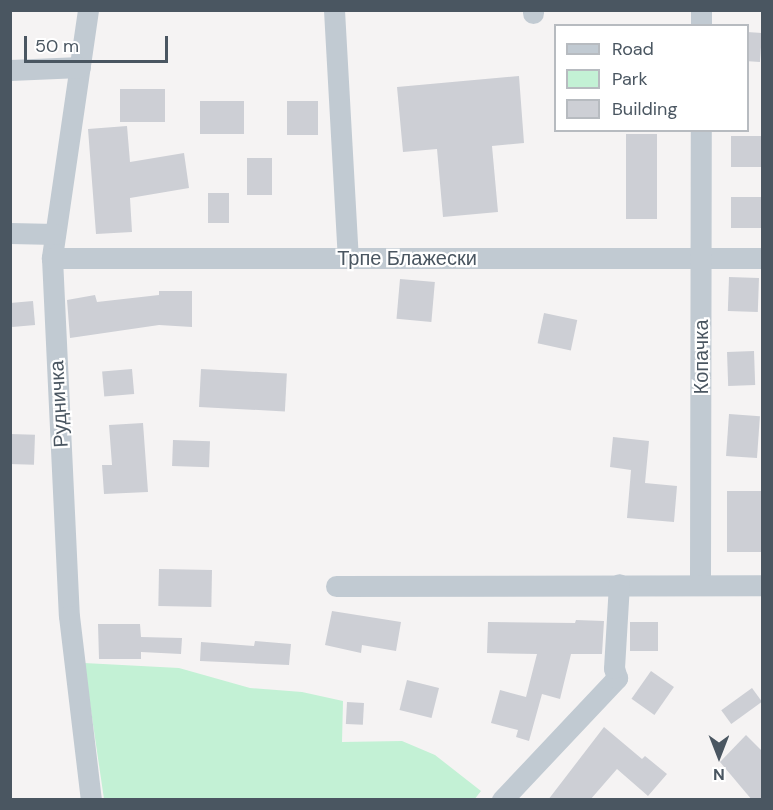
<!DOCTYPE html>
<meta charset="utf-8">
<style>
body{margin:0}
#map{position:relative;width:773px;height:810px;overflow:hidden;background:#f5f3f3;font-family:"DM Sans",sans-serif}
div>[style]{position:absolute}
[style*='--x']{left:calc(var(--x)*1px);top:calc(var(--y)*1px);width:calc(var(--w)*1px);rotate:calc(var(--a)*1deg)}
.green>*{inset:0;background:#c3f1d5}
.building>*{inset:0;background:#cdcfd5;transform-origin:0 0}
.street>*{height:21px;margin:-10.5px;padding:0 10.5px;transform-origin:10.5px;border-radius:10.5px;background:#c1cad2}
span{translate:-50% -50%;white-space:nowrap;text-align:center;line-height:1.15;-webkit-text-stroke:4.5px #fff;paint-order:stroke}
.street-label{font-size:20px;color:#4a5661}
.frame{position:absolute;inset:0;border:12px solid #4a5661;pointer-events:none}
.legend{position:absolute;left:554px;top:24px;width:195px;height:108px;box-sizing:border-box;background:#fff;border:2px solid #b7bbc0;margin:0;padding:8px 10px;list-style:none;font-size:18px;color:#4a5661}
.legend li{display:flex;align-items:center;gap:12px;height:30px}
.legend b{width:30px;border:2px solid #b7bbc0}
.north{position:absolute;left:689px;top:726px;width:60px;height:60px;-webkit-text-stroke:4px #fff;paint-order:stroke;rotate:180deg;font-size:16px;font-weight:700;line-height:24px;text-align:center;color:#4a5661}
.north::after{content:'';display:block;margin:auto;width:21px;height:27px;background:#4a5661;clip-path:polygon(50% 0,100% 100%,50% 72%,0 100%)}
.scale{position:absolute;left:24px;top:36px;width:144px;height:27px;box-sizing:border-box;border:3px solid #4a5661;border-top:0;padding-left:8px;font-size:18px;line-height:21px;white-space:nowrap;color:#4a5661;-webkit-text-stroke:4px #fff;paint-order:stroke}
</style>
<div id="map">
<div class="green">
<i style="clip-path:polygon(84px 663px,179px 668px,250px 688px,302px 692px,343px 701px,342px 742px,402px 741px,435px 755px,481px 791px,474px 800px,104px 799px)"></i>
</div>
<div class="building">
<i style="left:747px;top:32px;width:15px;height:29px;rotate:4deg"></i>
<i style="clip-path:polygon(519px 76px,524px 143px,492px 146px,498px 212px,443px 217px,437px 149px,403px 152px,397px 87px)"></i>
<i style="left:165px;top:89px;width:33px;height:45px;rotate:90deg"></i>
<i style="left:244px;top:101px;width:33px;height:44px;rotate:90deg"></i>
<i style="left:287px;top:101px;width:31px;height:34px"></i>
<i style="clip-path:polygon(127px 126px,130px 162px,184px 153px,189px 188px,130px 198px,132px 232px,96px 234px,88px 129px)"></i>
<i style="left:626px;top:134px;width:31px;height:85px"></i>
<i style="left:731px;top:136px;width:30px;height:31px"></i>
<i style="left:247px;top:158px;width:25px;height:37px"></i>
<i style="left:208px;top:193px;width:21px;height:30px"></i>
<i style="left:731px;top:197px;width:31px;height:31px"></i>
<i style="left:729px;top:277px;width:30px;height:34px;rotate:2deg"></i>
<i style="left:400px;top:279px;width:35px;height:40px;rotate:5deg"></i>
<i style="clip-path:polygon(159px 291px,192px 291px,192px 327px,159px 325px,70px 338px,67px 300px,95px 295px,97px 302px,159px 295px)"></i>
<i style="left:33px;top:301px;width:24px;height:23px;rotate:85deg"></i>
<i style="left:544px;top:313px;width:34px;height:31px;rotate:12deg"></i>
<i style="left:754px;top:351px;width:34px;height:27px;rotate:88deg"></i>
<i style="left:132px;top:369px;width:25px;height:30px;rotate:85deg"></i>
<i style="left:201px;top:369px;width:86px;height:38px;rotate:3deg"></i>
<i style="left:729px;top:414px;width:31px;height:42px;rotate:4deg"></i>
<i style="clip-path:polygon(143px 423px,148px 492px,104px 494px,102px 465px,112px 465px,109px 425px)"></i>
<i style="left:10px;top:434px;width:25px;height:30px;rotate:2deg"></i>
<i style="clip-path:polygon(613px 437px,649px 441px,645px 483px,677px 486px,674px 522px,627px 518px,631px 470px,610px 467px)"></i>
<i style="left:173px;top:440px;width:37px;height:26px;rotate:2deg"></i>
<i style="left:727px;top:491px;width:35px;height:61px"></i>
<i style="left:159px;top:569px;width:53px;height:37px;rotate:1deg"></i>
<i style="clip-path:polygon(332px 611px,401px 622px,396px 651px,362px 645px,361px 653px,325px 645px)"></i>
<i style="clip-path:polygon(576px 620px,604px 621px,602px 654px,571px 654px,560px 699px,542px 694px,529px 741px,516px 737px,518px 730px,491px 723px,500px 690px,526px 697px,537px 654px,487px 653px,488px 622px,575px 623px)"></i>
<i style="left:630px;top:622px;width:28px;height:29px"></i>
<i style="clip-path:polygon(98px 624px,140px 624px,141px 637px,182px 638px,181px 654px,141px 652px,141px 659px,99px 659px)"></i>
<i style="clip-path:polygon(255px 641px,291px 644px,289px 665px,200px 661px,201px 642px,254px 646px)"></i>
<i style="left:651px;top:671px;width:28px;height:34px;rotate:35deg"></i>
<i style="left:407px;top:680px;width:33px;height:31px;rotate:14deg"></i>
<i style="left:752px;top:688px;width:17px;height:38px;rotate:54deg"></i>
<i style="left:347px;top:702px;width:17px;height:22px;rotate:3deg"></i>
<i style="clip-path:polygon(604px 727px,642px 759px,645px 756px,667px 774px,648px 796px,617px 769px,590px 800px,548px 800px)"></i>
<i style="clip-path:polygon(746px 735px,762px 751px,762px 800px,752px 800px,720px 762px)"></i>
</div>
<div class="street">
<i style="--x:88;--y:10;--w:251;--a:98.3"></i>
<i style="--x:52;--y:258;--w:358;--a:87.3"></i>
<i style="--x:69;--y:616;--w:185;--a:83.2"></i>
<i style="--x:334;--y:10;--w:248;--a:86.8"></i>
<i style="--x:533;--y:10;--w:3;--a:90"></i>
<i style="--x:701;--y:10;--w:16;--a:90"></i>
<i style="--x:10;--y:70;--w:70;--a:-2.5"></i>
<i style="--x:10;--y:233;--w:45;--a:1.3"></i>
<i style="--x:52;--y:258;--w:710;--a:0"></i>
<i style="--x:700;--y:583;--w:453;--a:-89.9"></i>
<i style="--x:336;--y:586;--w:426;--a:-0.1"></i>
<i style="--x:502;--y:800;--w:168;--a:-46.7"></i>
<i style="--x:617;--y:678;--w:10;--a:-107"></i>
<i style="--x:614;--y:668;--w:84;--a:-86.6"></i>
</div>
<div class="street-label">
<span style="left:407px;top:258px">Трпе Блажески</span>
<span style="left:701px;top:357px;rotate:-90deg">Копачка</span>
<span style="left:59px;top:404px;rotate:-93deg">Рудничка</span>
</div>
<div class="frame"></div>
<ul class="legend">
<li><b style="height:8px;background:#c1cad2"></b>Road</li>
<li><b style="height:16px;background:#c3f1d5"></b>Park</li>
<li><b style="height:16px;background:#cdcfd5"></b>Building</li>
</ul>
<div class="north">N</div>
<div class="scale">50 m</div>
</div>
